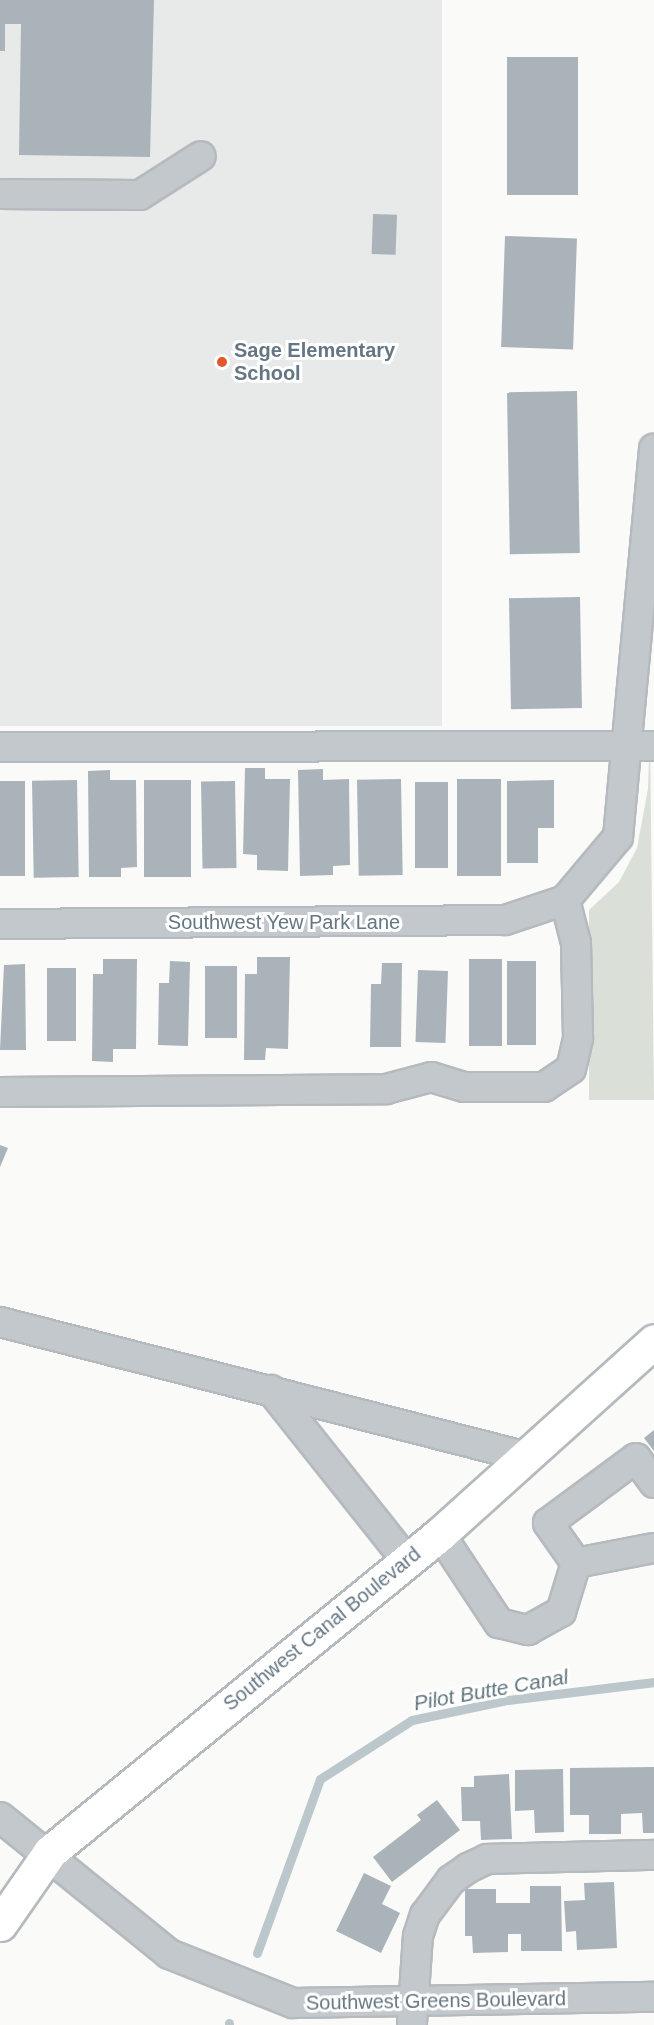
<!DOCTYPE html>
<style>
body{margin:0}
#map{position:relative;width:654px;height:2025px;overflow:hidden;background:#fafaf8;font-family:Arial,sans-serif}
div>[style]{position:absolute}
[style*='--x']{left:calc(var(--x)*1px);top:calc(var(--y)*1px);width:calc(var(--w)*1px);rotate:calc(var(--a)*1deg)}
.built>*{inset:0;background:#e8e9e9;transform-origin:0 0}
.green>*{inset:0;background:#dadfd7}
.stream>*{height:9px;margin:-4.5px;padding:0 4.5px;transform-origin:4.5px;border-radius:4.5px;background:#bbc7cb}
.building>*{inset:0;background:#aab3b9;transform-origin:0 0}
.roads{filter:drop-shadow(2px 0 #b5babe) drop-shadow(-2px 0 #b5babe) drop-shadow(0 2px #b5babe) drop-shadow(0 -2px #b5babe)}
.minor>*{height:28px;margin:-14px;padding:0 14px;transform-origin:14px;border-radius:14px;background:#c3c8cc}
.major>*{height:33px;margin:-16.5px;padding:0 16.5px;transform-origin:16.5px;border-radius:16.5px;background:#fff}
.dots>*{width:16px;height:16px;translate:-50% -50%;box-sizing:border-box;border:3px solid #fff;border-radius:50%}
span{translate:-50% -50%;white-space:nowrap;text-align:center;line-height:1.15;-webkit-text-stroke:6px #fff;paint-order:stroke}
.poi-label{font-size:20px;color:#657683;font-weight:700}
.left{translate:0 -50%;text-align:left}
.street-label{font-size:20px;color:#657683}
.water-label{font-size:21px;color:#60757c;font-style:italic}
</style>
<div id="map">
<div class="built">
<i style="left:0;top:0;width:442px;height:726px"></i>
</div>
<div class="green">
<i style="clip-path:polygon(650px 731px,654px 1100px,589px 1100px,589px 910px,619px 882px,637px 848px,648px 789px)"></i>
</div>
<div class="stream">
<i style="--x:257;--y:1953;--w:185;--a:-70.1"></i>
<i style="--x:320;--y:1779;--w:109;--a:-32.7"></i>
<i style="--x:412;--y:1720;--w:98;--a:-11.8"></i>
<i style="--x:508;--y:1700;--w:147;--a:-7"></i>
<i style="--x:229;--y:2025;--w:2;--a:-90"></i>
</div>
<div class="building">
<i style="clip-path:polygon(0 0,154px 0,150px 157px,19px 155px,21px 24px,5px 24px,5px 51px,0 51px)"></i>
<i style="left:578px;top:57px;width:138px;height:71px;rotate:90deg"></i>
<i style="left:373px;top:214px;width:24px;height:40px;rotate:2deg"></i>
<i style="left:505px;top:236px;width:72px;height:111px;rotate:2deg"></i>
<i style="left:577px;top:391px;width:162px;height:70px;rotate:89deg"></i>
<i style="left:580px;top:597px;width:111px;height:71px;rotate:89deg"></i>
<i style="clip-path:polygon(245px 768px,265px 768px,265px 779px,290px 779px,288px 871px,257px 870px,257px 855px,243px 854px)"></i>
<i style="clip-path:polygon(323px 769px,323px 780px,349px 779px,350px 865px,333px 866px,333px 875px,300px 876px,298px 770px)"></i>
<i style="clip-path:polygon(110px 770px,110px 780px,136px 780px,137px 867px,121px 868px,121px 877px,89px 877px,88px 771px)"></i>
<i style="left:401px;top:779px;width:96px;height:44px;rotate:89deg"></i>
<i style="left:457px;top:779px;width:44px;height:97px"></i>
<i style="left:77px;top:780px;width:97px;height:45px;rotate:89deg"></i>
<i style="left:144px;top:780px;width:47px;height:97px"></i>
<i style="clip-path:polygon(554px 780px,554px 828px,538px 828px,538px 863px,507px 863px,507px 781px)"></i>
<i style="left:0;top:781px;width:25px;height:95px"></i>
<i style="left:235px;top:781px;width:87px;height:34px;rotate:89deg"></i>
<i style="left:415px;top:782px;width:33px;height:86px"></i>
<i style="clip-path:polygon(257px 957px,290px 957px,288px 1049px,266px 1048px,265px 1060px,244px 1060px,245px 974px,257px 974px)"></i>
<i style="clip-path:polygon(103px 959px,137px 959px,136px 1049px,113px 1049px,113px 1062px,92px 1061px,93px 974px,103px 974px)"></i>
<i style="left:469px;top:959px;width:33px;height:87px"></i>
<i style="clip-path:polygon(170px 961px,190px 962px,188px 1046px,158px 1045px,159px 983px,169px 983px)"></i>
<i style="left:507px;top:961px;width:29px;height:84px"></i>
<i style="clip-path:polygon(382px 963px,402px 963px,401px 1047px,370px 1047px,371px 984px,381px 984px)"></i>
<i style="clip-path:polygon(25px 964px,26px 1050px,0 1050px,4px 965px)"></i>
<i style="left:205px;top:966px;width:32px;height:72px"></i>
<i style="left:47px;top:968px;width:29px;height:73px"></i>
<i style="left:418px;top:970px;width:30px;height:72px;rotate:2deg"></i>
<i style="clip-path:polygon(0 1145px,8px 1148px,0 1167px)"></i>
<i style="clip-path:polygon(654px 1430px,654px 1451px,644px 1438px)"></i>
<i style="clip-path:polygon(654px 1767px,654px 1833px,643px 1833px,642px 1813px,621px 1814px,621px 1834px,589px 1834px,589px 1815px,570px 1815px,570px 1768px)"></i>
<i style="clip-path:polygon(563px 1769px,564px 1832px,535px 1833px,534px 1810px,515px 1811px,515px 1770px)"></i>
<i style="clip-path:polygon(509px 1774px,512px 1839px,481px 1840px,480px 1821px,462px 1821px,461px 1787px,474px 1787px,474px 1776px)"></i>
<i style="clip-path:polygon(437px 1800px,460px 1830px,392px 1882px,373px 1857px,421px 1820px,417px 1815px)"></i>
<i style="clip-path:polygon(364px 1873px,391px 1886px,382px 1904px,400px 1913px,381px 1953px,336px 1931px)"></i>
<i style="clip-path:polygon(614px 1882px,617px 1948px,577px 1950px,576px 1931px,566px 1932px,564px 1901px,585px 1900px,584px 1883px)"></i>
<i style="clip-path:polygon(530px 1886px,561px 1886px,562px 1951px,521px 1951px,521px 1934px,508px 1934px,508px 1952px,473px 1953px,472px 1936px,465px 1936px,465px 1889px,496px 1889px,496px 1903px,530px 1903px)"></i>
</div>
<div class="roads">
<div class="minor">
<i style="--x:0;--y:194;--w:140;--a:0.4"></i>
<i style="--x:140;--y:195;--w:72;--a:-32.6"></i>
<i style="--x:0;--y:747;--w:654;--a:-0.09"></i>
<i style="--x:565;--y:900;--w:82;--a:-49.9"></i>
<i style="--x:618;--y:837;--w:390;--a:-84.7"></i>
<i style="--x:0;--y:924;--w:505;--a:-0.45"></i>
<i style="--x:505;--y:920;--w:63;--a:-18.4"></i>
<i style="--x:0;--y:1092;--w:386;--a:-0.4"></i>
<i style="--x:386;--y:1089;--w:47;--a:-14.9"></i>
<i style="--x:431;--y:1077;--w:34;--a:17"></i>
<i style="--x:464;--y:1087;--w:80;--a:0"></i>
<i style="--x:544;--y:1087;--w:32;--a:-34"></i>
<i style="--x:571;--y:1069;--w:32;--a:-77"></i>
<i style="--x:578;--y:1038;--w:95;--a:-91.2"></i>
<i style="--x:576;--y:943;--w:44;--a:-104.3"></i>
<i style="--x:0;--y:1322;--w:544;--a:14.37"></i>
<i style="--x:271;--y:1390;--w:217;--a:51.5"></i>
<i style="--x:440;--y:1534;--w:107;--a:56.5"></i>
<i style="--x:499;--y:1623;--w:30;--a:14"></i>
<i style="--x:528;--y:1630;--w:38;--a:-29"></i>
<i style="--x:561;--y:1612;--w:51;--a:-73"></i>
<i style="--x:576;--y:1563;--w:49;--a:-125"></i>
<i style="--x:548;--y:1523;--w:109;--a:-36.5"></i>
<i style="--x:636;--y:1458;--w:31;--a:54"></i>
<i style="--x:576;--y:1563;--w:79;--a:-10.9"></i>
<i style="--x:0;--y:1817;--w:218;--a:39"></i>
<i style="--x:169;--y:1954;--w:133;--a:21.6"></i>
<i style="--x:293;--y:2003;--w:361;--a:-1"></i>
<i style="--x:412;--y:2023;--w:87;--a:-86.1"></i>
<i style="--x:418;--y:1936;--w:22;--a:-72"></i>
<i style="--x:425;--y:1915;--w:44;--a:-53.4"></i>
<i style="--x:451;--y:1880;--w:21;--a:-35"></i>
<i style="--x:468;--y:1868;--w:21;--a:-25"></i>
<i style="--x:487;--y:1859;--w:167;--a:-1.4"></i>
</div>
<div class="major">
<i style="--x:0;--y:1924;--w:88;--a:-55.2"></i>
<i style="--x:50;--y:1852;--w:503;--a:-39.19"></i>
<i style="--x:440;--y:1534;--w:288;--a:-42"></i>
</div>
</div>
<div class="dots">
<i style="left:222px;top:362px;background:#e4572e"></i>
</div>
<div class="poi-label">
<span class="left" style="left:234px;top:362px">Sage Elementary<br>School</span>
</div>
<div class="street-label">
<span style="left:284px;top:922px">Southwest Yew Park Lane</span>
<span style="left:322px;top:1629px;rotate:-39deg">Southwest Canal Boulevard</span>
<span style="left:436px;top:2001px;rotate:-1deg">Southwest Greens Boulevard</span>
</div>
<div class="water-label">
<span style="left:491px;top:1690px;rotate:-10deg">Pilot Butte Canal</span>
</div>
</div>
